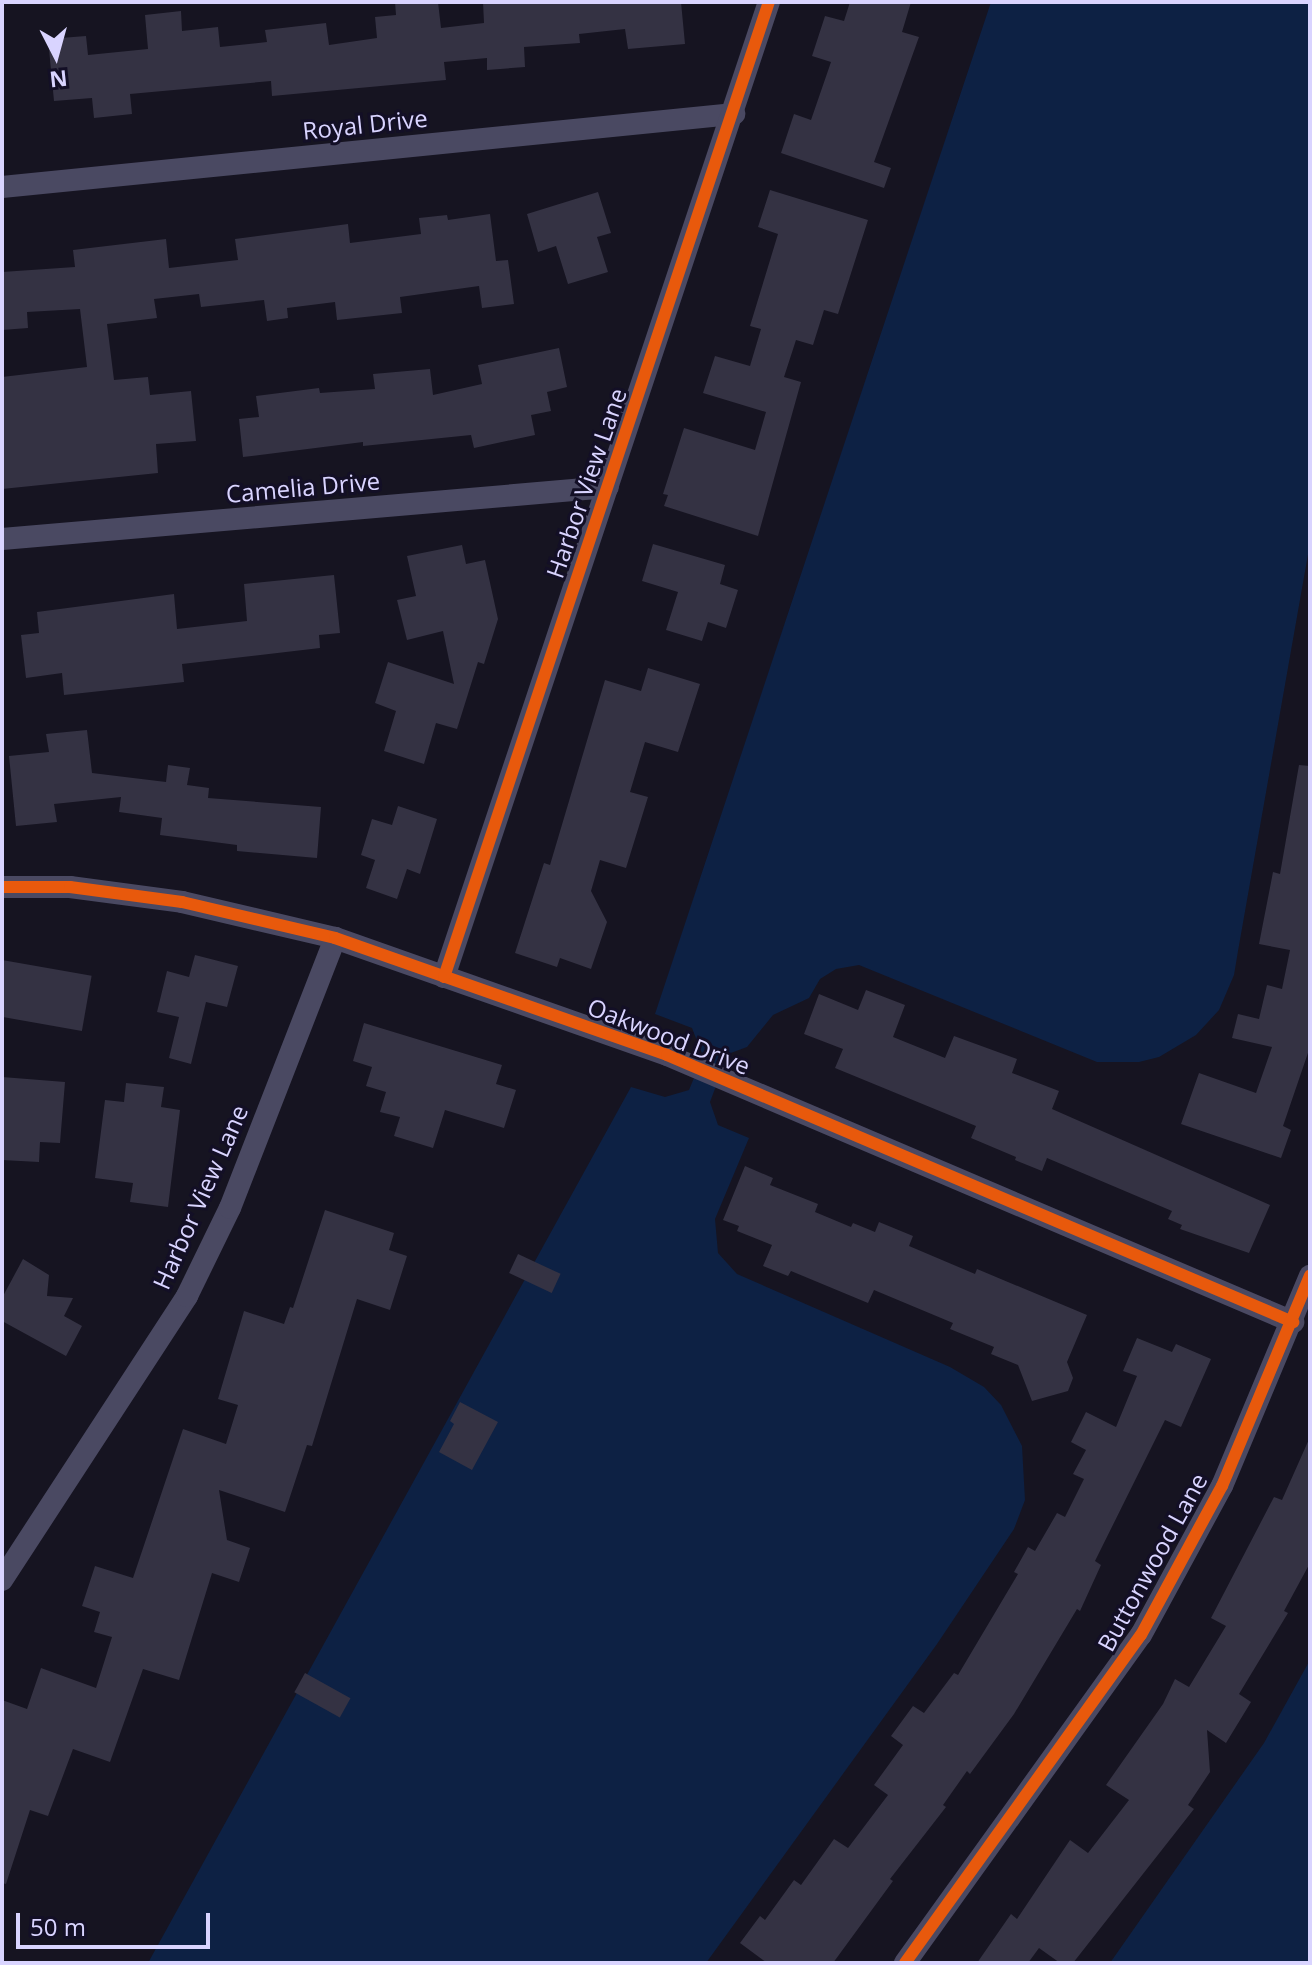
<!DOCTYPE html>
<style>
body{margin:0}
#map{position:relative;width:1312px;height:1965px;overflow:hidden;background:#161421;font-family:"Open Sans",sans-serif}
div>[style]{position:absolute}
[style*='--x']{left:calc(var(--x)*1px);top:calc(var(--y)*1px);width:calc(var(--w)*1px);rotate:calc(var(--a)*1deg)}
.water>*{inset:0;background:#0d2144}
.building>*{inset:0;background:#343243;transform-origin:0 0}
.street>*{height:22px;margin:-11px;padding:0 11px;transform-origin:11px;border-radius:11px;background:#4a4962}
.cycleway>*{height:12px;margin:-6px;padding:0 6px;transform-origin:6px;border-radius:6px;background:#e8590c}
span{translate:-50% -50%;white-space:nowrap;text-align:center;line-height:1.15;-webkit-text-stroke:6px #130f26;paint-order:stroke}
.street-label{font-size:24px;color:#d9d4ff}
.frame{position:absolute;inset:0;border:4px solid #d9d4ff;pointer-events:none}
.north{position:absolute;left:16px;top:16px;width:80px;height:80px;-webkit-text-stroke:6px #130f26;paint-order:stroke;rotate:174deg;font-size:22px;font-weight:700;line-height:32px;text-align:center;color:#d9d4ff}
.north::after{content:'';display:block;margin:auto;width:28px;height:36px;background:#d9d4ff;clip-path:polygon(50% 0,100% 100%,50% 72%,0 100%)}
.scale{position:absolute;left:16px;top:1913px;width:194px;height:36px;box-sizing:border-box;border:4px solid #d9d4ff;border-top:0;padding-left:10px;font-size:24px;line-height:28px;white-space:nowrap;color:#d9d4ff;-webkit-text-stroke:6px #130f26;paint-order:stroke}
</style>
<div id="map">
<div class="water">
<i style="clip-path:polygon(991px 2px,1310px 2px,1310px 543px,1238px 951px,1234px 975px,1219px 1010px,1196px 1035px,1159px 1057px,1139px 1062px,1097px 1062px,859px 965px,836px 969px,820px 979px,809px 998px,773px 1015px,747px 1047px,728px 1054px,710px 1102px,718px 1125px,749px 1138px,715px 1219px,718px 1253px,737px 1274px,950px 1367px,984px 1387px,1001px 1405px,1022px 1446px,1025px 1500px,1014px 1529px,937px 1644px,706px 1963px,148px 1963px,631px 1087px,665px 1097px,689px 1090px,703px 1056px,692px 1028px,655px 1014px)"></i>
<i style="clip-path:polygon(1310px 1660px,1310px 1963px,1110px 1963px,1264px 1743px)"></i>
</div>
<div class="building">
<i style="clip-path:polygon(395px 2px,438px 2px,441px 28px,484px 23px,483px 2px,681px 2px,685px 44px,628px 49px,625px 29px,579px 34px,580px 43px,524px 47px,525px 67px,487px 70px,487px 58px,444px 62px,446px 80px,272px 96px,271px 81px,130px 94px,132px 114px,94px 118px,92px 98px,54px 101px,48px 39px,86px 36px,88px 55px,148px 49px,145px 15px,181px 11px,182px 31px,218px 27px,220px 47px,267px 42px,265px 30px,326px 23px,329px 45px,377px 38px,375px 17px,396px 15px)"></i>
<i style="clip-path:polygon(850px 2px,911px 2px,902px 32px,919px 37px,874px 162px,891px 168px,884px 188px,781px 153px,794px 114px,811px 120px,831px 62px,812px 56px,825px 16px,844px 21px)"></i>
<i style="clip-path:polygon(770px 190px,868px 220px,838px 314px,824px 310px,813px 345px,796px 340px,784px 377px,801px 382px,758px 536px,664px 506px,668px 495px,663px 494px,684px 428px,755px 450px,766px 412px,703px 393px,715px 356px,750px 366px,761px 329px,750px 326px,778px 234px,758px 227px)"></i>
<i style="clip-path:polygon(598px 192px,611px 233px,597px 237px,608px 272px,568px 284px,556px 246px,538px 252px,527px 214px)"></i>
<i style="clip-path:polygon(490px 214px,496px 261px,508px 260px,514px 304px,482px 308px,479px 286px,400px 297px,402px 313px,337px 320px,335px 302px,287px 308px,288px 318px,267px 321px,264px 300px,201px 307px,199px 294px,154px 299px,157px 318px,107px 324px,114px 380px,148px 377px,150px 395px,191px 391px,196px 441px,156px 444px,158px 473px,2px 489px,2px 377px,87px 367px,80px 309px,27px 312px,28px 328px,2px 330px,2px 272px,75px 267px,73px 250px,166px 239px,169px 268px,238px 260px,235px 239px,348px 224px,350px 243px,421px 234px,419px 218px,447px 215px,448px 220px)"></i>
<i style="clip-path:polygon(559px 348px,567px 387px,547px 392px,551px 411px,531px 415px,535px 435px,474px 448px,471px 435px,363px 446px,363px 442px,243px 457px,239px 419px,259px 417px,256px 396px,319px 388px,320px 393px,375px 389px,373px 374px,430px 369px,433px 395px,482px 384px,478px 365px)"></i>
<i style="clip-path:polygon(653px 544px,725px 565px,720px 584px,738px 590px,726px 628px,708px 622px,702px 641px,666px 630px,678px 592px,642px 581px)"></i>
<i style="clip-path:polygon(462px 545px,466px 564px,485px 560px,498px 619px,484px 664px,478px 662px,457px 729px,436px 723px,424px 764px,384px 751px,396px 711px,375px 703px,388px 662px,454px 684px,443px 631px,407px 640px,397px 600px,416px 596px,407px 556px)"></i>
<i style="clip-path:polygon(334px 575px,340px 633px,319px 635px,320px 648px,182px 664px,184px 682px,147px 686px,64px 695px,62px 673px,26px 678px,21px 635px,39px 633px,37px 612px,174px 594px,177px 629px,247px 621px,244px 584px)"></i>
<i style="clip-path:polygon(648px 668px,700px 684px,678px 752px,645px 742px,630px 792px,648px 797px,626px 868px,600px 860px,591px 891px,607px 922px,591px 969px,560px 958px,557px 967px,515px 953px,544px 863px,550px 865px,605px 680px,641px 691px)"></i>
<i style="clip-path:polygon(87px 730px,92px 773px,166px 782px,168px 765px,190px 768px,187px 785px,209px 788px,208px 798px,321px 807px,317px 858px,237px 851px,237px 845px,160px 835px,162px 818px,119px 812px,121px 797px,54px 804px,57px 822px,16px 826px,9px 756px,49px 752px,46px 734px)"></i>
<i style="clip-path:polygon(1299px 765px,1310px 766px,1310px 1047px,1283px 1126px,1291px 1130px,1281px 1158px,1181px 1124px,1199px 1073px,1256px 1093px,1272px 1047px,1232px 1038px,1238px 1014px,1259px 1019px,1267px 985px,1282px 989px,1290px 950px,1259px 944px,1273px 872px,1280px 874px)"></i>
<i style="clip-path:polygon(398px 806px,437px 819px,420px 874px,407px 869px,397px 899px,366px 888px,375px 860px,361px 855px,372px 819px,392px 825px)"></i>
<i style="clip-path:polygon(195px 955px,238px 966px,227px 1007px,206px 1002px,191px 1064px,169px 1058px,179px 1017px,157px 1012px,167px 971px,189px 977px)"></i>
<i style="left:2px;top:960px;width:91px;height:56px;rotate:10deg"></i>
<i style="clip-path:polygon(866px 990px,905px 1005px,893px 1037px,945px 1058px,954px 1036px,1017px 1059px,1012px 1073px,1059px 1091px,1052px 1109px,1270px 1205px,1249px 1253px,1180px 1229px,1182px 1225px,1168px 1219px,1172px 1211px,1047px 1158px,1042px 1171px,1015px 1160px,1016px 1157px,971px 1138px,976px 1126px,835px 1068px,843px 1049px,804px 1034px,819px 994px,858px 1010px)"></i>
<i style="clip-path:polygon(364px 1023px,502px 1065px,496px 1084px,516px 1090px,504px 1128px,445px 1110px,433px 1148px,394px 1136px,400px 1117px,380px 1112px,386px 1092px,366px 1086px,372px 1067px,353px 1061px)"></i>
<i style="clip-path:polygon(2px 1077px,65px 1082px,60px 1143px,40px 1142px,39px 1162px,2px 1160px)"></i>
<i style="clip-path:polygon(126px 1083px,164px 1087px,161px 1107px,180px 1110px,168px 1207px,130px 1202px,133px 1183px,95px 1178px,105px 1100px,124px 1102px)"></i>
<i style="clip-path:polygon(745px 1166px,773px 1178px,770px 1185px,818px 1204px,815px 1212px,851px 1227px,853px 1223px,875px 1232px,879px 1222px,913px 1236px,909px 1246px,975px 1274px,977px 1269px,1087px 1315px,1067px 1362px,1073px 1378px,1068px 1391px,1032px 1401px,1018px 1365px,991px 1354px,994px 1347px,950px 1329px,953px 1323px,874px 1290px,868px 1303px,791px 1271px,788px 1276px,763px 1266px,772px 1245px,737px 1231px,739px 1226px,723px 1220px)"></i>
<i style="clip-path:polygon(325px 1210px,394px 1233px,389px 1250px,407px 1256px,390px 1310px,357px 1299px,312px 1446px,307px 1445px,285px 1512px,219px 1490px,227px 1540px,250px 1548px,239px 1582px,212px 1573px,179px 1680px,143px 1669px,110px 1762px,73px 1749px,48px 1816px,30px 1810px,6px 1884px,2px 1883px,2px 1700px,27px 1709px,41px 1668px,96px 1688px,112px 1637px,94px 1632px,100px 1612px,82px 1606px,95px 1566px,133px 1578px,183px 1429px,226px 1444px,238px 1405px,218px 1399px,244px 1311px,284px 1324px,290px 1307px,293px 1308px)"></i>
<i style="left:518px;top:1254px;width:47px;height:21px;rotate:25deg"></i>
<i style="clip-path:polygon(23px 1259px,49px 1275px,47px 1296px,73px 1298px,64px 1316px,82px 1326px,66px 1356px,2px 1321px,2px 1298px)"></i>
<i style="clip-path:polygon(1137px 1338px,1172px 1352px,1176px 1344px,1211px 1359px,1181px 1427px,1165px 1420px,1095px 1561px,1101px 1565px,1080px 1611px,1077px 1609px,1014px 1714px,970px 1774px,967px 1771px,943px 1805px,946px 1807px,890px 1879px,893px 1881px,833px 1963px,767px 1963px,740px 1943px,760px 1916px,765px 1920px,794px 1880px,801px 1885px,834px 1839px,848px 1848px,888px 1795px,874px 1785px,903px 1745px,891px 1736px,913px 1706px,924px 1713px,954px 1673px,958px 1675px,1018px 1574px,1014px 1572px,1028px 1547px,1035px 1551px,1057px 1513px,1065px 1517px,1084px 1479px,1073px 1474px,1086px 1450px,1071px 1442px,1086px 1412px,1116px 1427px,1137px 1376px,1123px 1371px)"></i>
<i style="clip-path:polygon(460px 1402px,498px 1422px,472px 1470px,439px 1452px,454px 1424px,450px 1421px)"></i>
<i style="clip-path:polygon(1310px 1437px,1310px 1563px,1284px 1611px,1288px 1613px,1239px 1694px,1251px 1702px,1226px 1743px,1207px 1730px,1210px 1772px,1188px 1805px,1194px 1809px,1073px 1963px,1060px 1963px,1039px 1948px,1028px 1963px,977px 1963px,1011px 1914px,1017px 1919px,1070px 1840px,1088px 1853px,1129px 1800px,1106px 1785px,1163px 1704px,1175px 1679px,1189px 1687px,1226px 1626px,1211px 1618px,1274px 1497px,1282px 1500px)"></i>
<i style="left:305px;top:1673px;width:52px;height:22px;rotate:29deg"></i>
</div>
<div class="street">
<i style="--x:2;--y:187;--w:736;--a:-5.7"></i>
<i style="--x:2;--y:539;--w:608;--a:-4.9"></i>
<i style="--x:2;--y:887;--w:68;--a:0"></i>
<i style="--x:70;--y:887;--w:113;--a:7.6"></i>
<i style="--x:182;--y:902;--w:157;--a:13.2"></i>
<i style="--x:335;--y:938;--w:352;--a:19.4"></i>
<i style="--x:667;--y:1055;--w:681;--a:23.1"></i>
<i style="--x:444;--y:977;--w:1028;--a:-71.57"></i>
<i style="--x:2;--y:1580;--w:339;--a:-56.9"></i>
<i style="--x:187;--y:1296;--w:98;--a:-64"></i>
<i style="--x:230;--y:1208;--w:290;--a:-68.7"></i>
<i style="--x:905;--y:1963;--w:404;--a:-54.3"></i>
<i style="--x:1141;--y:1635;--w:170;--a:-61.5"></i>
<i style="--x:1222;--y:1486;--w:228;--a:-67.3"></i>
</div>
<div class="cycleway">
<i style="--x:2;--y:887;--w:68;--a:0"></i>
<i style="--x:70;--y:887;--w:113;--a:7.6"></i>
<i style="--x:182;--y:902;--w:157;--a:13.2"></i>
<i style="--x:335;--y:938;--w:352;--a:19.4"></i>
<i style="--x:667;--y:1055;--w:681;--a:23.1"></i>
<i style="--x:444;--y:977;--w:1028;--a:-71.57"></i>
<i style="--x:905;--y:1963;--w:404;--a:-54.3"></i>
<i style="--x:1141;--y:1635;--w:170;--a:-61.5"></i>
<i style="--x:1222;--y:1486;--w:228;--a:-67.3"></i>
</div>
<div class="street-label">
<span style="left:365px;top:124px;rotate:-6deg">Royal Drive</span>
<span style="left:586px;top:483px;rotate:-71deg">Harbor View Lane</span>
<span style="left:303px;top:487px;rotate:-5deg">Camelia Drive</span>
<span style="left:669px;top:1036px;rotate:21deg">Oakwood Drive</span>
<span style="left:200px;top:1197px;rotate:-66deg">Harbor View Lane</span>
<span style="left:1152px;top:1562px;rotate:-61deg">Buttonwood Lane</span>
</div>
<div class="frame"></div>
<div class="north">N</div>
<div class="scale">50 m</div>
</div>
